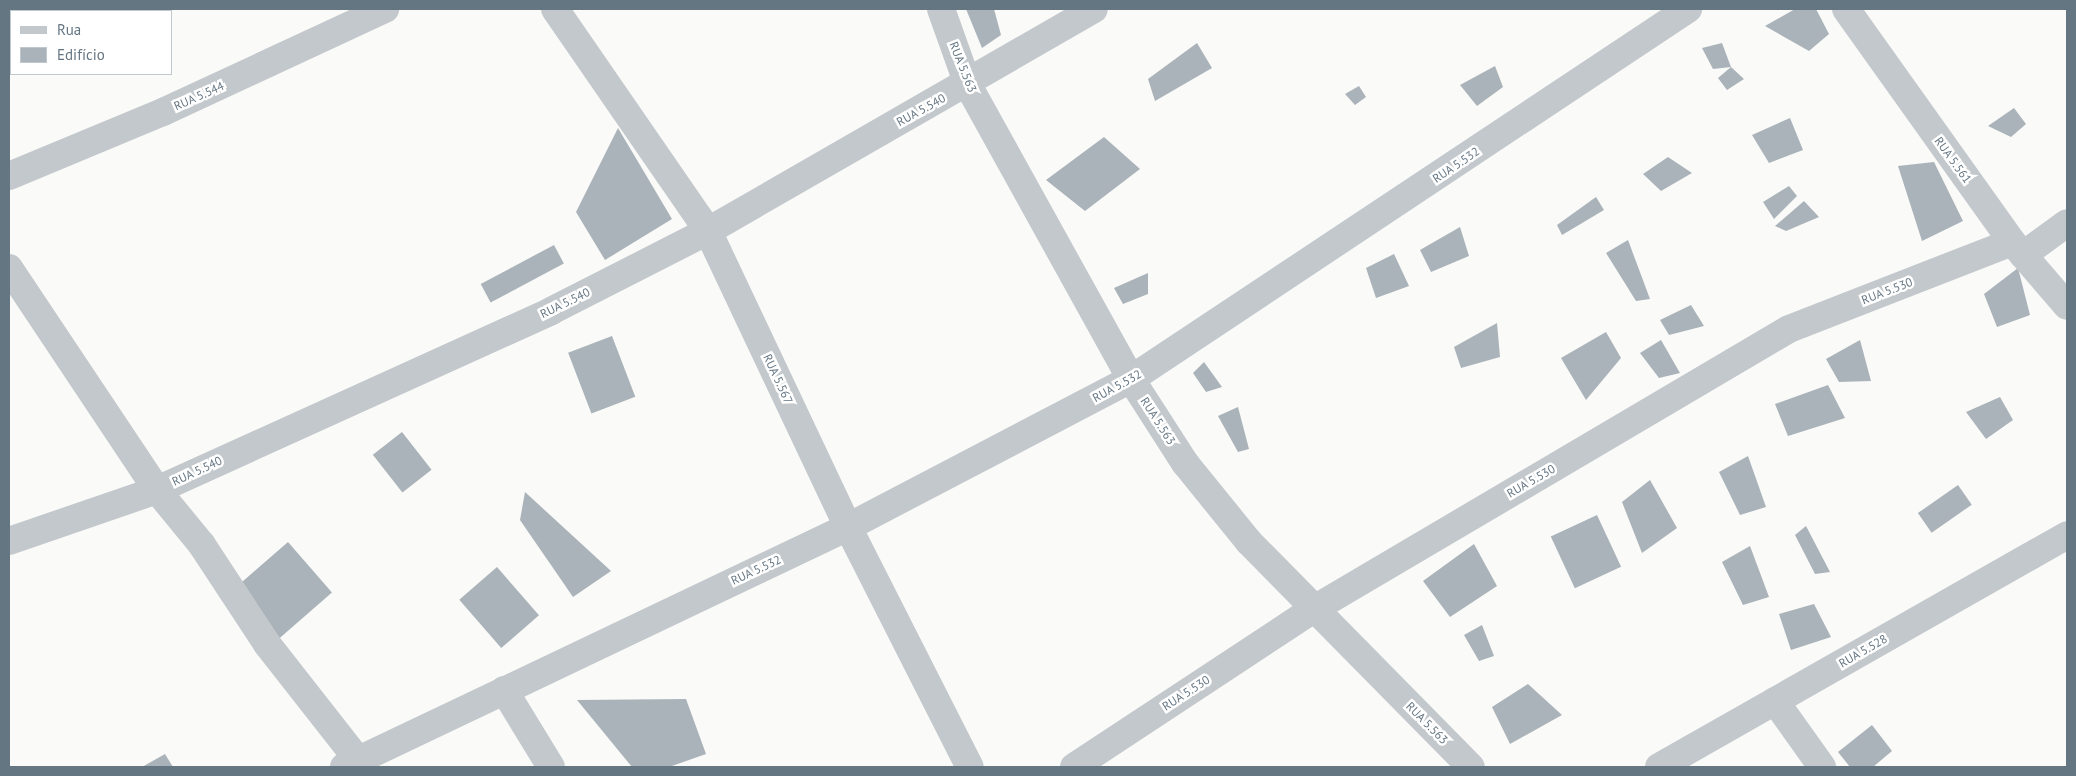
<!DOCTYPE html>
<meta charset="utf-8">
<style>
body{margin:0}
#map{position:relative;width:2076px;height:776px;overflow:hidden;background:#fafaf8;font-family:"PT Sans",sans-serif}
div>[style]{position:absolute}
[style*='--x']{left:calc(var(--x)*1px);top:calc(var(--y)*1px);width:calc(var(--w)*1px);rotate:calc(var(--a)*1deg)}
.building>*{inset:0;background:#aab3b9;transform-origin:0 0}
.minor>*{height:28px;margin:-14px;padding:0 14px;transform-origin:14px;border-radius:14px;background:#c3c8cc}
span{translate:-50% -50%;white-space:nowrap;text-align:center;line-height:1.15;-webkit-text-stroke:5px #fff;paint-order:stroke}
.street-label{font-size:12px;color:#657683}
.frame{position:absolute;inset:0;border:10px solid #657683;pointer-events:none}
.legend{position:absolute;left:10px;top:10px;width:162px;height:65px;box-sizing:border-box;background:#fff;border:1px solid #c1c8cd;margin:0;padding:6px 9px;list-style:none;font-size:15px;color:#657683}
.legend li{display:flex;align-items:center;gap:10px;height:25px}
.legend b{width:25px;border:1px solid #c1c8cd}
</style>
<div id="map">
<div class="building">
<i style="clip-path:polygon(966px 9px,994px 9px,1001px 35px,982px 48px)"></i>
<i style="clip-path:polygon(1795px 9px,1816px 9px,1829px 34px,1809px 51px,1765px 26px)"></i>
<i style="clip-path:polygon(1197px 43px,1212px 68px,1155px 101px,1148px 79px)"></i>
<i style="clip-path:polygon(1722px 43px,1731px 67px,1744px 79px,1727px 90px,1718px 78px,1731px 67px,1713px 69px,1702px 48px)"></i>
<i style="clip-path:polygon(1495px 66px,1503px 87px,1477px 106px,1460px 85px)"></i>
<i style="clip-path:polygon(1359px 86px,1366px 97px,1355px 105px,1345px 94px)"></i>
<i style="clip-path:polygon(2014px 108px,2026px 124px,2011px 137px,1988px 126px)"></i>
<i style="clip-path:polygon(1790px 118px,1803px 150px,1769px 163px,1752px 135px)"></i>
<i style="clip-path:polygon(618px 128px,672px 219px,605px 260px,576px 212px)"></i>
<i style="clip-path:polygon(1104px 137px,1140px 169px,1085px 211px,1046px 180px)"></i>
<i style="clip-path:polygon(1668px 157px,1692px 173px,1661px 191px,1643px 174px)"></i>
<i style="clip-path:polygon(1934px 162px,1963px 221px,1922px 241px,1898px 166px)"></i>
<i style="clip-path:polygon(1789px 186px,1797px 196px,1774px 219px,1763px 202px)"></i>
<i style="clip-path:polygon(1596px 197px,1604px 210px,1562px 235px,1557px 225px)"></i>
<i style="clip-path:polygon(1804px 201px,1819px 217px,1786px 231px,1775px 226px)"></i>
<i style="clip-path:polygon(1460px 227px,1469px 256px,1431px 272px,1420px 250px)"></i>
<i style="clip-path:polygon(1628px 240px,1650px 299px,1636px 301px,1606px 253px)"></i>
<i style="left:554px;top:245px;width:21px;height:83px;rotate:62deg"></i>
<i style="clip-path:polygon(1394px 254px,1409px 286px,1376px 298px,1366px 268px)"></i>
<i style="clip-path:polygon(2018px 268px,2030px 315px,1997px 327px,1984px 294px)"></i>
<i style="clip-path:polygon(1148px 273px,1148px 294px,1123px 304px,1114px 288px)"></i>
<i style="clip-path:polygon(1691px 305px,1704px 326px,1669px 335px,1660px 320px)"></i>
<i style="clip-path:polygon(1497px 323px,1500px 357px,1461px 368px,1454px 347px)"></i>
<i style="clip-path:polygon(1606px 332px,1621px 358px,1586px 400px,1561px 358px)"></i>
<i style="left:612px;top:336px;width:65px;height:47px;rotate:69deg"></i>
<i style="clip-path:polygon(1661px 340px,1680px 373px,1659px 378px,1640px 353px)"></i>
<i style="clip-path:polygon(1860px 340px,1871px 381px,1839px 382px,1826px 359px)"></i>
<i style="clip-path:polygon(1204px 362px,1222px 387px,1206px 392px,1193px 373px)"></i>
<i style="clip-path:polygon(1828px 385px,1845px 418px,1788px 436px,1775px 404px)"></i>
<i style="clip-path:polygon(2000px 397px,2013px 420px,1986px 439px,1966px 412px)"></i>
<i style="clip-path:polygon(1238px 407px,1249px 449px,1238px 452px,1218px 416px)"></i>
<i style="left:402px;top:432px;width:48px;height:37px;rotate:52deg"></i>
<i style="clip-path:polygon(1748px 456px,1766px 507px,1740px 515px,1719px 472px)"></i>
<i style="clip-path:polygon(1650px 480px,1677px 528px,1642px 553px,1622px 502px)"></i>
<i style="left:1958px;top:485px;width:24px;height:49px;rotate:55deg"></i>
<i style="clip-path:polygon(525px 492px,611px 571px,573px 597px,520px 520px)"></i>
<i style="left:1597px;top:515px;width:57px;height:51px;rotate:65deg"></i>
<i style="clip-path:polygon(1806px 526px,1830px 572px,1815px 574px,1795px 535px)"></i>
<i style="left:288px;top:542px;width:67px;height:73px;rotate:49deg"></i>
<i style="clip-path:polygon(1474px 544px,1497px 586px,1450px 617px,1423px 581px)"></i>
<i style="clip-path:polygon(1750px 546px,1769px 597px,1743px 605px,1722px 562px)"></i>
<i style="left:497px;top:567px;width:64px;height:50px;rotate:49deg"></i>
<i style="clip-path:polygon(1814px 604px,1831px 637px,1791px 650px,1779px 614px)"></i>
<i style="clip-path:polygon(1482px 625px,1494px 656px,1479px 661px,1464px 635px)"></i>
<i style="clip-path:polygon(1528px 684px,1562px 715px,1510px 744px,1492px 707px)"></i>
<i style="clip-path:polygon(686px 699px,706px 754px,669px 767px,632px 767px,577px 700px)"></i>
<i style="clip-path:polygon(1872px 725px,1892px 751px,1873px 767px,1850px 767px,1838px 752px)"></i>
<i style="clip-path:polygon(165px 754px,173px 767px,142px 767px)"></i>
</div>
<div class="minor">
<i style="--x:555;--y:9;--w:270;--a:55.4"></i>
<i style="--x:708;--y:231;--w:327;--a:64.7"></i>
<i style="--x:848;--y:527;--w:269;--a:63.1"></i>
<i style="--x:941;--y:9;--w:81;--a:70.4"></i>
<i style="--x:968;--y:85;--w:336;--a:61"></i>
<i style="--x:1131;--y:379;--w:100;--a:57.3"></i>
<i style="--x:1185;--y:463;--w:102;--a:51"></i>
<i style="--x:1249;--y:542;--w:316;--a:45.4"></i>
<i style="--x:1846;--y:9;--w:286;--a:54.5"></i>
<i style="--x:2012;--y:242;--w:84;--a:49.3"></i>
<i style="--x:9;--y:176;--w:167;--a:-22.6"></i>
<i style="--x:163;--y:112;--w:245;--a:-24.9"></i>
<i style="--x:2023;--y:255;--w:54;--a:-36"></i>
<i style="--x:9;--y:268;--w:267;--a:56.3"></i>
<i style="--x:157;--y:490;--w:71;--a:50.7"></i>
<i style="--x:202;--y:545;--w:118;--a:56.7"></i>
<i style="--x:267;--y:644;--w:147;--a:51.9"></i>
<i style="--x:9;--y:541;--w:157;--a:-19"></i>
<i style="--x:157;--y:490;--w:433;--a:-24.4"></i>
<i style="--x:551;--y:311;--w:176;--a:-27"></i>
<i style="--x:708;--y:231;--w:445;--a:-29.9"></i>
<i style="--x:504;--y:690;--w:90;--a:58.6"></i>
<i style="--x:1775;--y:701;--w:81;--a:54.5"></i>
<i style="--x:344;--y:767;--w:558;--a:-25.46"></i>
<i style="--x:848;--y:527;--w:319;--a:-27.6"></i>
<i style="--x:1131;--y:379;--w:669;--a:-33.6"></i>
<i style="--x:1074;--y:767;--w:287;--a:-33.4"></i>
<i style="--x:1314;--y:609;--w:551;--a:-30.52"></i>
<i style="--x:1789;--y:329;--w:239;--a:-21.3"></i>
<i style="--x:1659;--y:767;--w:469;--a:-29.6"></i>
</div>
<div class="street-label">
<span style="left:963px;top:67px;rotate:68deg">RUA 5.563</span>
<span style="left:199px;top:96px;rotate:-24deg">RUA 5.544</span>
<span style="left:921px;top:110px;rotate:-29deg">RUA 5.540</span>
<span style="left:1953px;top:160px;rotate:54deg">RUA 5.561</span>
<span style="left:1456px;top:165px;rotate:-34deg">RUA 5.532</span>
<span style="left:1887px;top:291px;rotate:-21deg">RUA 5.530</span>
<span style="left:565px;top:303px;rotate:-26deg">RUA 5.540</span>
<span style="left:778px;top:379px;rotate:65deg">RUA 5.567</span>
<span style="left:1117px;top:386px;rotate:-29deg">RUA 5.532</span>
<span style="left:1158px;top:421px;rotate:57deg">RUA 5.563</span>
<span style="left:197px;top:471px;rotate:-25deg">RUA 5.540</span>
<span style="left:1531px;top:481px;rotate:-30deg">RUA 5.530</span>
<span style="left:756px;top:570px;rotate:-25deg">RUA 5.532</span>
<span style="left:1863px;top:651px;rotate:-30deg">RUA 5.528</span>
<span style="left:1186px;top:693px;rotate:-33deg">RUA 5.530</span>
<span style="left:1427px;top:723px;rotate:45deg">RUA 5.563</span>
</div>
<div class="frame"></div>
<ul class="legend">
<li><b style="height:6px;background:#c3c8cc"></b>Rua</li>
<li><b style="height:14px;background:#aab3b9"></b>Edifício</li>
</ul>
</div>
